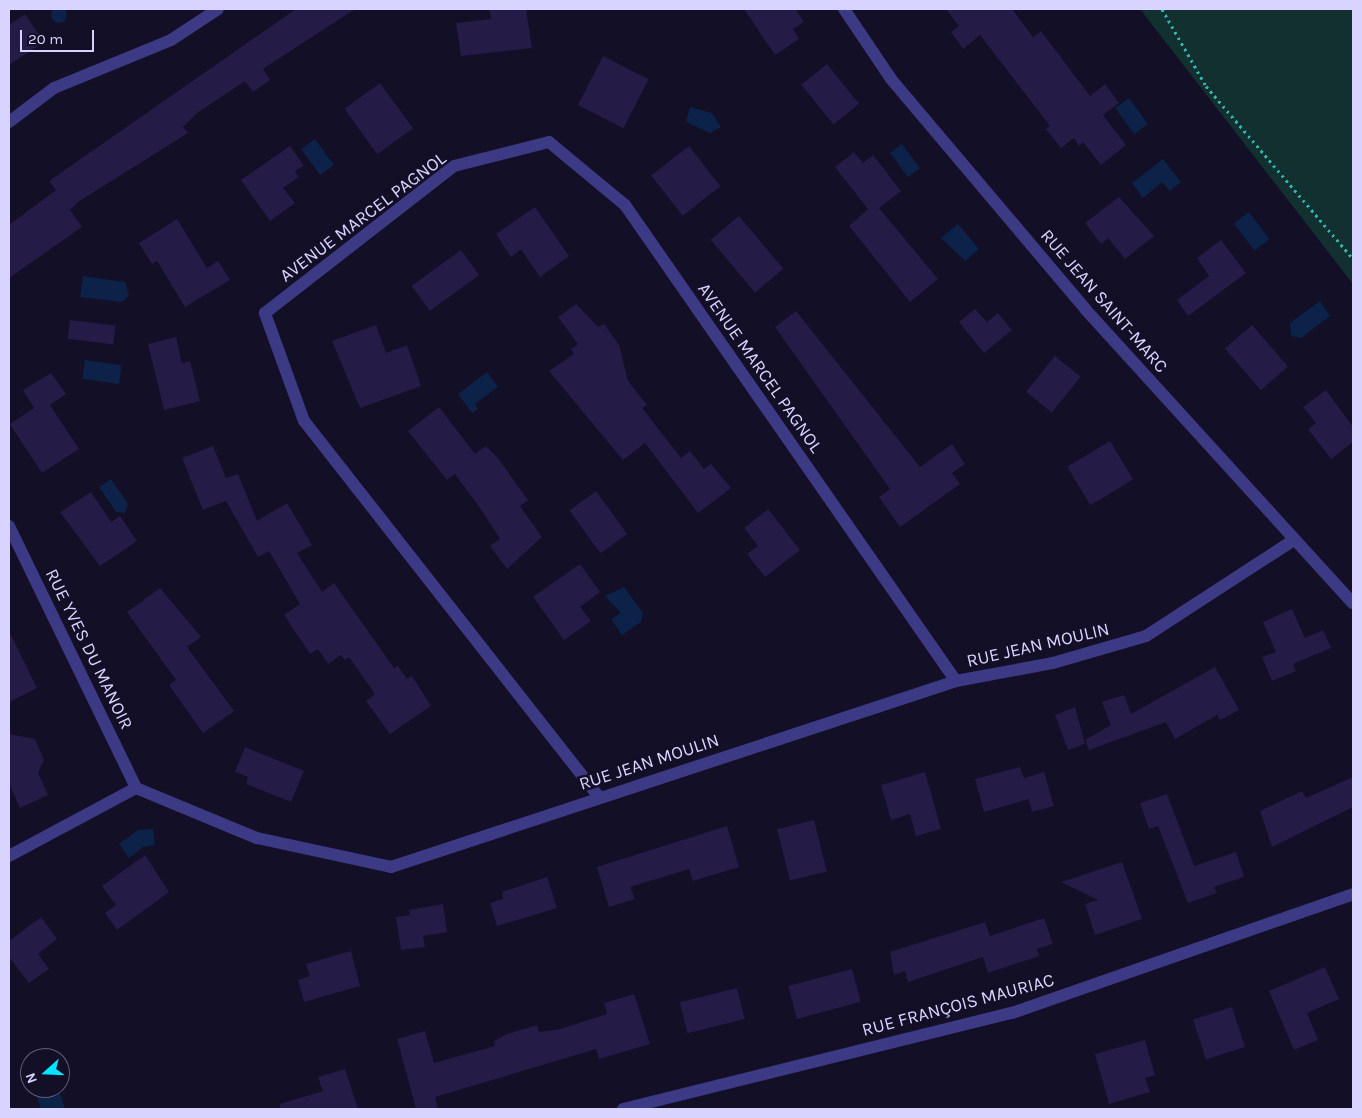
<!DOCTYPE html>
<meta charset="utf-8">
<style>
body{margin:0}
#map{position:relative;width:1362px;height:1118px;overflow:hidden;background:#130f26;font-family:Karla,sans-serif}
div>[style]{position:absolute}
[style*='--x']{left:calc(var(--x)*1px);top:calc(var(--y)*1px);width:calc(var(--w)*1px);rotate:calc(var(--a)*1deg)}
.green>*{inset:0;background:#12302f}
.water>*{inset:0;background:#0c2248;transform-origin:0 0}
.round{border-radius:50%}
.building>*{inset:0;background:#241b47;transform-origin:0 0}
.path>*{height:3px;margin-top:-1.5px;transform-origin:0;background:repeating-linear-gradient(90deg,#2fb8b0 0 2.5px,transparent 0 6.5px)}
.street>*{height:12px;margin:-6px;padding:0 6px;transform-origin:6px;border-radius:6px;background:#3d3a85}
span{translate:-50% -50%;white-space:nowrap;text-align:center;line-height:1.15;-webkit-text-stroke:5px #130f26;paint-order:stroke}
.street-label{font-size:18px;color:#d9d4ff}
.frame{position:absolute;inset:0;border:10px solid #d9d4ff;pointer-events:none}
.north{position:absolute;left:20px;top:1048px;width:50px;height:50px;box-sizing:border-box;background:#130f26;border:1px solid #625e7d;border-radius:50%;rotate:250deg;font-size:14px;font-weight:700;line-height:20px;text-align:center;color:#d9d4ff}
.north::after{content:'';display:block;margin:auto;width:18px;height:22px;background:#00e5ff;clip-path:polygon(50% 0,100% 100%,50% 72%,0 100%)}
.scale{position:absolute;left:20px;top:30px;width:74px;height:22px;box-sizing:border-box;border:2px solid #d9d4ff;border-top:0;padding-left:6px;font-size:15px;line-height:18px;white-space:nowrap;color:#d9d4ff;-webkit-text-stroke:4px #130f26;paint-order:stroke}
</style>
<div id="map">
<div class="green">
<i style="clip-path:polygon(1140px 9px,1353px 9px,1353px 284px)"></i>
</div>
<div class="water">
<i class="round" style="left:51px;top:7px;width:16px;height:16px"></i>
<i style="left:1129px;top:98px;width:32px;height:17px;rotate:54deg"></i>
<i style="clip-path:polygon(690px 107px,712px 113px,721px 127px,710px 133px,686px 122px)"></i>
<i style="left:315px;top:139px;width:32px;height:17px;rotate:54deg"></i>
<i style="left:902px;top:144px;width:30px;height:15px;rotate:53deg"></i>
<i style="clip-path:polygon(1163px 159px,1181px 182px,1170px 191px,1162px 182px,1143px 198px,1132px 183px)"></i>
<i style="left:1249px;top:212px;width:34px;height:19px;rotate:53deg"></i>
<i style="clip-path:polygon(958px 224px,979px 249px,965px 261px,941px 238px)"></i>
<i style="clip-path:polygon(83px 276px,125px 282px,129px 295px,122px 302px,80px 297px)"></i>
<i style="clip-path:polygon(1320px 301px,1330px 316px,1301px 338px,1291px 336px,1290px 323px)"></i>
<i style="left:85px;top:360px;width:37px;height:19px;rotate:8deg"></i>
<i style="clip-path:polygon(487px 372px,498px 387px,475px 404px,478px 409px,472px 413px,458px 394px)"></i>
<i style="clip-path:polygon(111px 479px,128px 504px,125px 513px,116px 512px,99px 487px)"></i>
<i style="clip-path:polygon(624px 587px,643px 613px,641px 622px,622px 635px,611px 619px,621px 613px,605px 596px)"></i>
<i style="clip-path:polygon(153px 829px,155px 845px,143px 847px,129px 858px,119px 844px,138px 830px)"></i>
<i style="clip-path:polygon(34px 1088px,58px 1088px,65px 1109px,41px 1109px)"></i>
</div>
<div class="building">
<i style="clip-path:polygon(296px 9px,355px 9px,263px 69px,270px 80px,253px 92px,245px 81px,197px 113px,183px 127px,188px 133px,78px 202px,70px 210px,82px 227px,9px 278px,9px 225px,56px 190px,49px 181px)"></i>
<i style="clip-path:polygon(489px 9px,526px 9px,532px 48px,461px 56px,456px 23px,491px 19px)"></i>
<i style="clip-path:polygon(744px 9px,795px 9px,804px 22px,793px 29px,799px 39px,775px 55px)"></i>
<i style="clip-path:polygon(946px 9px,1012px 9px,1033px 37px,1041px 31px,1090px 96px,1105px 84px,1119px 103px,1103px 115px,1126px 145px,1101px 165px,1083px 142px,1079px 146px,1074px 138px,1061px 148px,1046px 129px,1050px 126px,980px 35px,963px 49px,951px 32px,959px 26px)"></i>
<i style="clip-path:polygon(25px 14px,44px 42px,9px 65px,9px 25px)"></i>
<i style="left:603px;top:56px;width:51px;height:55px;rotate:27deg"></i>
<i style="left:827px;top:64px;width:51px;height:33px;rotate:51deg"></i>
<i style="left:380px;top:83px;width:56px;height:44px;rotate:54deg"></i>
<i style="clip-path:polygon(290px 146px,304px 166px,295px 171px,299px 177px,283px 188px,295px 203px,270px 221px,241px 180px)"></i>
<i style="left:689px;top:146px;width:51px;height:48px;rotate:52deg"></i>
<i style="clip-path:polygon(854px 152px,863px 163px,873px 155px,901px 191px,879px 208px,938px 279px,910px 302px,849px 226px,868px 209px,835px 167px)"></i>
<i style="clip-path:polygon(1119px 197px,1154px 236px,1125px 259px,1108px 238px,1101px 244px,1085px 223px)"></i>
<i style="clip-path:polygon(535px 207px,569px 256px,540px 277px,521px 249px,511px 257px,496px 234px)"></i>
<i style="left:739px;top:216px;width:69px;height:37px;rotate:50deg"></i>
<i style="clip-path:polygon(177px 219px,207px 268px,218px 261px,230px 280px,185px 307px,157px 261px,152px 264px,139px 243px)"></i>
<i style="clip-path:polygon(1221px 240px,1246px 273px,1188px 316px,1177px 300px,1209px 276px,1197px 258px)"></i>
<i style="left:461px;top:250px;width:31px;height:61px;rotate:54deg"></i>
<i style="clip-path:polygon(576px 304px,598px 327px,604px 324px,619px 345px,628px 381px,647px 405px,642px 408px,681px 458px,690px 451px,704px 469px,711px 464px,731px 488px,698px 513px,645px 443px,623px 460px,549px 371px,574px 354px,571px 349px,578px 344px,558px 317px)"></i>
<i style="clip-path:polygon(975px 309px,987px 322px,998px 313px,1012px 330px,984px 353px,959px 322px)"></i>
<i style="clip-path:polygon(796px 311px,920px 467px,952px 444px,965px 464px,952px 473px,960px 484px,900px 527px,879px 497px,890px 489px,775px 327px)"></i>
<i style="left:70px;top:320px;width:46px;height:19px;rotate:7deg"></i>
<i style="clip-path:polygon(376px 325px,386px 353px,407px 345px,421px 386px,360px 408px,332px 341px)"></i>
<i style="left:1252px;top:325px;width:55px;height:36px;rotate:49deg"></i>
<i style="clip-path:polygon(176px 337px,182px 363px,190px 361px,200px 401px,164px 410px,148px 344px)"></i>
<i style="left:1055px;top:356px;width:33px;height:46px;rotate:39deg"></i>
<i style="clip-path:polygon(51px 373px,66px 394px,50px 405px,79px 449px,42px 473px,10px 424px,34px 408px,23px 390px)"></i>
<i style="clip-path:polygon(1326px 390px,1353px 427px,1353px 442px,1331px 459px,1308px 429px,1316px 423px,1303px 407px)"></i>
<i style="clip-path:polygon(439px 407px,475px 454px,486px 446px,497px 457px,528px 500px,520px 506px,542px 537px,507px 569px,490px 546px,500px 539px,480px 508px,455px 474px,447px 480px,408px 431px)"></i>
<i style="left:1110px;top:441px;width:45px;height:50px;rotate:59deg"></i>
<i style="clip-path:polygon(213px 446px,226px 478px,238px 474px,257px 521px,287px 503px,312px 545px,297px 553px,322px 592px,334px 583px,394px 668px,398px 666px,407px 679px,412px 676px,431px 706px,390px 734px,366px 701px,375px 694px,349px 657px,345px 660px,341px 655px,328px 664px,318px 649px,310px 654px,284px 615px,300px 604px,269px 551px,258px 557px,226px 501px,203px 510px,182px 458px)"></i>
<i style="left:596px;top:491px;width:53px;height:33px;rotate:54deg"></i>
<i style="clip-path:polygon(91px 492px,111px 522px,120px 516px,137px 541px,100px 566px,60px 512px)"></i>
<i style="clip-path:polygon(768px 509px,800px 550px,765px 577px,747px 554px,758px 546px,744px 528px)"></i>
<i style="clip-path:polygon(580px 564px,600px 592px,580px 607px,591px 621px,564px 640px,533px 597px)"></i>
<i style="clip-path:polygon(160px 588px,201px 637px,187px 647px,234px 711px,203px 733px,169px 685px,176px 680px,127px 612px)"></i>
<i style="clip-path:polygon(1292px 609px,1305px 638px,1323px 630px,1331px 648px,1293px 664px,1296px 671px,1272px 681px,1262px 657px,1276px 652px,1263px 622px)"></i>
<i style="clip-path:polygon(9px 631px,37px 688px,9px 702px)"></i>
<i style="clip-path:polygon(1215px 667px,1239px 710px,1220px 720px,1217px 715px,1175px 739px,1166px 722px,1089px 750px,1085px 740px,1111px 725px,1102px 702px,1124px 695px,1131px 714px)"></i>
<i style="clip-path:polygon(1075px 707px,1085px 744px,1068px 750px,1055px 715px)"></i>
<i style="clip-path:polygon(9px 734px,35px 739px,44px 760px,38px 773px,48px 795px,20px 808px,9px 783px)"></i>
<i style="clip-path:polygon(245px 747px,304px 771px,291px 802px,246px 784px,248px 777px,235px 772px)"></i>
<i style="clip-path:polygon(1020px 767px,1024px 778px,1044px 772px,1054px 806px,1032px 812px,1029px 799px,984px 812px,975px 779px)"></i>
<i style="clip-path:polygon(925px 772px,941px 829px,916px 836px,910px 814px,891px 820px,881px 785px)"></i>
<i style="clip-path:polygon(1353px 777px,1353px 807px,1272px 847px,1260px 811px,1302px 791px,1306px 798px)"></i>
<i style="clip-path:polygon(1167px 794px,1194px 866px,1236px 852px,1244px 877px,1214px 887px,1217px 893px,1188px 903px,1158px 826px,1149px 829px,1140px 803px)"></i>
<i style="left:814px;top:820px;width:53px;height:38px;rotate:76deg"></i>
<i style="clip-path:polygon(727px 826px,739px 867px,693px 881px,689px 869px,630px 887px,635px 899px,609px 907px,597px 867px)"></i>
<i style="clip-path:polygon(145px 855px,169px 892px,117px 930px,105px 913px,116px 905px,102px 886px)"></i>
<i style="clip-path:polygon(1122px 862px,1142px 919px,1095px 935px,1085px 904px,1098px 900px,1061px 882px)"></i>
<i style="clip-path:polygon(547px 877px,557px 908px,497px 926px,490px 903px,503px 899px,502px 892px)"></i>
<i style="clip-path:polygon(443px 904px,447px 932px,423px 936px,425px 947px,401px 950px,396px 917px,410px 915px,409px 910px)"></i>
<i style="clip-path:polygon(41px 917px,57px 939px,38px 954px,49px 969px,29px 983px,9px 957px,9px 941px)"></i>
<i style="clip-path:polygon(1044px 918px,1053px 944px,1037px 949px,1039px 956px,988px 973px,983px 957px,908px 982px,905px 971px,894px 975px,890px 952px,985px 922px,990px 936px)"></i>
<i style="clip-path:polygon(351px 951px,360px 986px,304px 1002px,298px 980px,310px 976px,306px 964px)"></i>
<i style="clip-path:polygon(1325px 967px,1339px 999px,1307px 1013px,1318px 1040px,1294px 1050px,1269px 991px)"></i>
<i style="left:852px;top:969px;width:34px;height:66px;rotate:75deg"></i>
<i style="left:737px;top:988px;width:32px;height:59px;rotate:76deg"></i>
<i style="clip-path:polygon(634px 994px,650px 1044px,599px 1059px,596px 1049px,435px 1097px,438px 1109px,416px 1109px,397px 1039px,425px 1031px,434px 1063px,495px 1046px,494px 1041px,507px 1034px,537px 1025px,539px 1032px,560px 1029px,607px 1014px,604px 1003px)"></i>
<i style="left:1232px;top:1007px;width:42px;height:41px;rotate:72deg"></i>
<i style="clip-path:polygon(1145px 1040px,1155px 1075px,1145px 1078px,1150px 1092px,1109px 1104px,1095px 1054px)"></i>
<i style="clip-path:polygon(345px 1069px,358px 1109px,280px 1109px,280px 1104px,323px 1091px,318px 1077px)"></i>
</div>
<div class="path">
<i style="--x:1162;--y:9;--w:89;--a:60.3"></i>
<i style="--x:1206;--y:86;--w:227;--a:49.6"></i>
</div>
<div class="street">
<i style="--x:844;--y:9;--w:84;--a:56.1"></i>
<i style="--x:891;--y:79;--w:302;--a:49.8"></i>
<i style="--x:1086;--y:310;--w:396;--a:47.7"></i>
<i style="--x:9;--y:122;--w:56;--a:-37.1"></i>
<i style="--x:54;--y:88;--w:126;--a:-22.3"></i>
<i style="--x:171;--y:40;--w:56;--a:-33.4"></i>
<i style="--x:9;--y:526;--w:291;--a:64.1"></i>
<i style="--x:599;--y:797;--w:478;--a:-128.1"></i>
<i style="--x:304;--y:421;--w:115;--a:-109.9"></i>
<i style="--x:265;--y:313;--w:239;--a:-37.9"></i>
<i style="--x:454;--y:166;--w:98;--a:-14.2"></i>
<i style="--x:549;--y:142;--w:99;--a:39.7"></i>
<i style="--x:625;--y:205;--w:580;--a:55.19"></i>
<i style="--x:9;--y:856;--w:144;--a:-28.2"></i>
<i style="--x:136;--y:788;--w:131;--a:22.5"></i>
<i style="--x:257;--y:838;--w:137;--a:12.2"></i>
<i style="--x:391;--y:867;--w:595;--a:-18.22"></i>
<i style="--x:956;--y:681;--w:99;--a:-10.5"></i>
<i style="--x:1053;--y:663;--w:97;--a:-16.2"></i>
<i style="--x:1146;--y:636;--w:176;--a:-33"></i>
<i style="--x:623;--y:1109;--w:401;--a:-13.9"></i>
<i style="--x:1012;--y:1013;--w:361;--a:-19.2"></i>
</div>
<div class="street-label">
<span style="left:363px;top:217px;rotate:-37deg">AVENUE MARCEL PAGNOL</span>
<span style="left:1104px;top:301px;rotate:49deg">RUE JEAN SAINT-MARC</span>
<span style="left:760px;top:368px;rotate:55deg">AVENUE MARCEL PAGNOL</span>
<span style="left:1038px;top:645px;rotate:-13deg">RUE JEAN MOULIN</span>
<span style="left:89px;top:649px;rotate:64deg">RUE YVES DU MANOIR</span>
<span style="left:649px;top:762px;rotate:-18deg">RUE JEAN MOULIN</span>
<span style="left:958px;top:1005px;rotate:-15deg">RUE FRANÇOIS MAURIAC</span>
</div>
<div class="frame"></div>
<div class="north">N</div>
<div class="scale">20 m</div>
</div>
